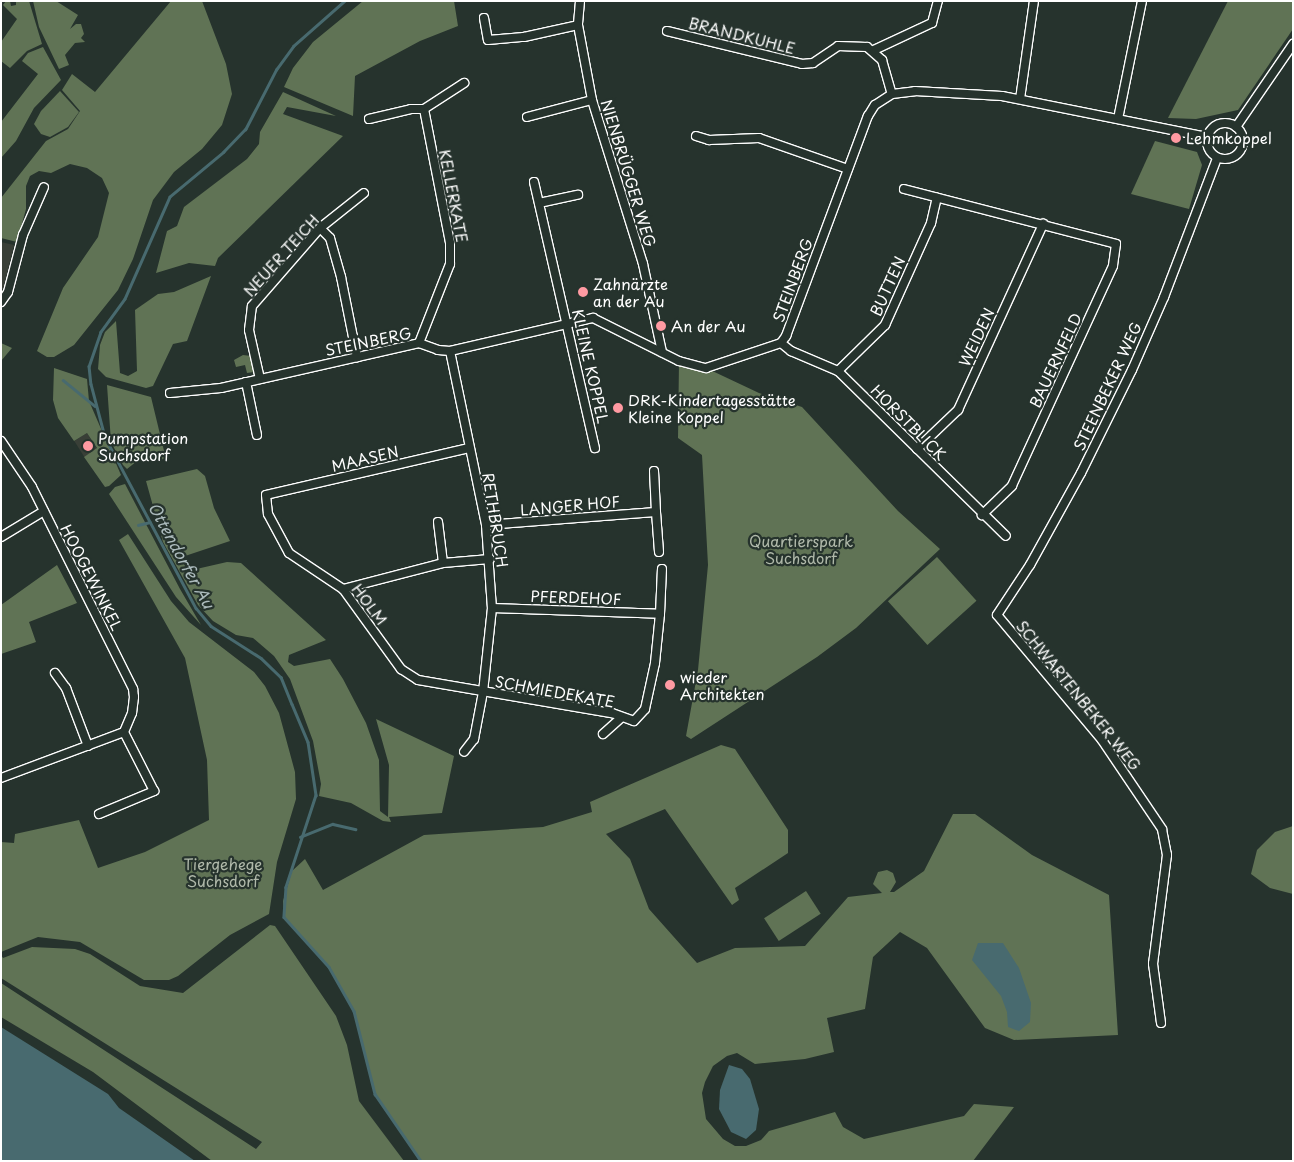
<!DOCTYPE html>
<meta charset="utf-8">
<style>
body{margin:0}
#map{position:relative;width:1294px;height:1162px;overflow:hidden;background:#26332d;font-family:"Playpen Sans",sans-serif}
div>[style]{position:absolute}
[style*='--x']{left:calc(var(--x)*1px);top:calc(var(--y)*1px);width:calc(var(--w)*1px);rotate:calc(var(--a)*1deg)}
.built>*{inset:0;background:#393f37;transform-origin:0 0}
.green>*{inset:0;background:#607355;transform-origin:0 0}
.water>*{inset:0;background:#486a6f}
.stream>*{height:2.5px;margin:-1.25px;padding:0 1.25px;transform-origin:1.25px;border-radius:1.25px;background:#486a6f}
.roads{filter:drop-shadow(1px 0 #fff) drop-shadow(-1px 0 #fff) drop-shadow(0 1px #fff) drop-shadow(0 -1px #fff)}
.minor>*{height:8px;margin:-4px;padding:0 4px;transform-origin:4px;border-radius:4px;background:#26332d}
.minor>.ring{margin:-4px;padding:0;box-sizing:content-box;background:none;border:8px solid #26332d;border-radius:50%}
.dots>*{width:14px;height:14px;translate:-50% -50%;box-sizing:border-box;border:2px solid #26332d;border-radius:50%}
span{translate:-50% -50%;white-space:nowrap;text-align:center;line-height:1.15;-webkit-text-stroke:4.5px #26332d;paint-order:stroke}
.street-label{font-size:15px;color:#fff}
.poi-label{font-size:15px;color:#fff}
.left{translate:0 -50%;text-align:left}
.park-label{font-size:15px;color:#b0b9aa}
.water-label{font-size:16px;color:#adbcbe;font-style:italic}
.frame{position:absolute;inset:0;border:2px solid #fff;pointer-events:none}
</style>
<div id="map">
<div class="built">
<i style="clip-path:polygon(1px 242px,14px 245px,3px 289px,1px 289px)"></i>
<i style="left:87px;top:433px;width:19px;height:15px;rotate:58deg"></i>
</div>
<div class="green">
<i style="clip-path:polygon(6px 1px,10px 1px,11px 6px,16px 5px,16px 1px,29px 1px,42px 44px,27px 51px,10px 68px,1px 61px,1px 42px,17px 19px,3px 5px)"></i>
<i style="clip-path:polygon(33px 1px,56px 1px,78px 15px,70px 29px,76px 24px,81px 24px,84px 34px,81px 38px,85px 42px,75px 43px,65px 55px,69px 65px,59px 69px,39px 27px)"></i>
<i style="clip-path:polygon(171px 1px,202px 1px,226px 64px,232px 94px,222px 125px,202px 149px,174px 172px,153px 200px,133px 259px,118px 290px,74px 345px,54px 357px,47px 357px,37px 351px,63px 288px,98px 237px,109px 193px,102px 178px,87px 168px,70px 164px,51px 173px,39px 171px,30px 176px,26px 186px,26px 209px,17px 242px,1px 238px,1px 198px,46px 141px,68px 129px,80px 111px,62px 90px,72px 74px,95px 92px)"></i>
<i style="clip-path:polygon(363px 1px,454px 1px,458px 26px,420px 41px,355px 76px,353px 116px,284px 87px,293px 68px,313px 42px)"></i>
<i style="clip-path:polygon(1228px 1px,1293px 1px,1293px 29px,1238px 110px,1196px 119px,1168px 118px)"></i>
<i style="clip-path:polygon(43px 47px,61px 80px,34px 108px,16px 141px,1px 158px,1px 122px,38px 74px,22px 61px,28px 53px)"></i>
<i style="clip-path:polygon(60px 91px,79px 112px,68px 127px,50px 137px,41px 134px,34px 124px,41px 111px)"></i>
<i style="clip-path:polygon(283px 92px,336px 116px,287px 107px,283px 114px,343px 136px,218px 258px,215px 266px,189px 263px,156px 273px,167px 231px,177px 226px,184px 207px,247px 159px,259px 144px,260px 132px)"></i>
<i style="clip-path:polygon(1155px 141px,1197px 152px,1202px 165px,1189px 209px,1131px 194px)"></i>
<i style="clip-path:polygon(211px 276px,187px 341px,173px 344px,153px 386px,146px 388px,106px 377px,98px 369px,100px 345px,105px 332px,116px 321px,120px 373px,128px 376px,137px 371px,135px 310px,158px 294px,174px 292px)"></i>
<i style="clip-path:polygon(1px 343px,12px 348px,1px 361px)"></i>
<i style="clip-path:polygon(243px 355px,251px 356px,254px 372px,247px 373px,245px 365px,236px 367px,234px 360px)"></i>
<i style="clip-path:polygon(679px 361px,706px 368px,759px 393px,802px 407px,898px 511px,940px 549px,856px 628px,817px 657px,691px 739px,686px 736px,698px 670px,708px 565px,702px 455px,678px 438px)"></i>
<i style="clip-path:polygon(54px 368px,87px 379px,89px 401px,121px 475px,109px 486px,105px 487px,84px 457px,97px 448px,87px 433px,74px 441px,58px 418px,53px 400px)"></i>
<i style="clip-path:polygon(107px 385px,151px 397px,166px 459px,137px 461px,127px 469px,123px 465px,111px 442px)"></i>
<i style="clip-path:polygon(197px 469px,205px 476px,214px 508px,230px 541px,185px 556px,183px 562px,186px 568px,192px 570px,227px 562px,241px 563px,326px 640px,289px 655px,288px 662px,294px 666px,330px 659px,343px 679px,366px 723px,379px 760px,380px 811px,388px 817px,389px 765px,376px 719px,454px 756px,442px 813px,389px 817px,391px 822px,383px 821px,351px 803px,319px 796px,321px 784px,313px 741px,290px 679px,274px 656px,253px 638px,236px 635px,213px 621px,198px 605px,163px 542px,146px 481px)"></i>
<i style="clip-path:polygon(125px 484px,180px 589px,201px 625px,176px 597px,109px 494px,115px 487px)"></i>
<i style="clip-path:polygon(128px 534px,171px 601px,189px 622px,254px 672px,265px 686px,279px 713px,295px 772px,296px 799px,277px 862px,269px 914px,230px 935px,178px 976px,169px 980px,144px 980px,80px 942px,38px 937px,1px 952px,1px 842px,14px 843px,15px 834px,79px 820px,98px 868px,145px 852px,209px 820px,207px 760px,185px 658px,119px 540px)"></i>
<i style="left:937px;top:557px;width:59px;height:66px;rotate:48deg"></i>
<i style="clip-path:polygon(57px 565px,77px 603px,29px 622px,36px 642px,1px 654px,1px 605px)"></i>
<i style="clip-path:polygon(721px 745px,735px 749px,788px 830px,788px 853px,735px 888px,739px 900px,732px 905px,665px 809px,606px 834px,630px 859px,649px 909px,697px 963px,735px 948px,805px 946px,848px 897px,882px 893px,873px 884px,878px 872px,887px 870px,893px 873px,896px 882px,890px 892px,894px 892px,924px 871px,953px 814px,975px 814px,1032px 855px,1109px 895px,1118px 1035px,1014px 1040px,985px 1028px,927px 948px,900px 932px,873px 957px,865px 1009px,827px 1018px,834px 1052px,805px 1059px,755px 1064px,737px 1053px,727px 1056px,713px 1066px,705px 1082px,702px 1093px,706px 1119px,723px 1139px,735px 1146px,746px 1146px,761px 1140px,769px 1131px,835px 1112px,843px 1127px,864px 1139px,964px 1116px,974px 1104px,1014px 1107px,973px 1161px,421px 1161px,375px 1094px,354px 1011px,329px 967px,284px 917px,283px 901px,292px 871px,305px 859px,323px 890px,424px 835px,543px 827px,592px 812px,590px 802px)"></i>
<i style="clip-path:polygon(1293px 826px,1293px 894px,1270px 888px,1251px 874px,1257px 850px,1275px 832px)"></i>
<i style="left:806px;top:891px;width:27px;height:50px;rotate:57deg"></i>
<i style="clip-path:polygon(270px 925px,275px 926px,336px 1016px,347px 1045px,359px 1101px,404px 1161px,212px 1161px,93px 1072px,1px 1017px,1px 983px,256px 1149px,262px 1142px,1px 978px,1px 955px,3px 958px,32px 947px,75px 949px,90px 954px,140px 986px,183px 993px)"></i>
</div>
<div class="water">
<i style="clip-path:polygon(978px 943px,1003px 943px,1019px 968px,1031px 1003px,1030px 1022px,1019px 1031px,1008px 1027px,1007px 1012px,1001px 996px,972px 960px)"></i>
<i style="clip-path:polygon(1px 1027px,108px 1094px,119px 1108px,195px 1161px,1px 1161px)"></i>
<i style="clip-path:polygon(729px 1065px,742px 1069px,750px 1079px,759px 1109px,756px 1130px,746px 1139px,731px 1132px,719px 1109px,720px 1090px)"></i>
</div>
<div class="stream">
<i style="--x:345;--y:1;--w:68;--a:138.6"></i>
<i style="--x:294;--y:46;--w:29;--a:126"></i>
<i style="--x:277;--y:69;--w:68;--a:117.3"></i>
<i style="--x:246;--y:129;--w:32;--a:134"></i>
<i style="--x:224;--y:152;--w:70;--a:140.2"></i>
<i style="--x:170;--y:197;--w:111;--a:113.8"></i>
<i style="--x:125;--y:299;--w:41;--a:126"></i>
<i style="--x:101;--y:332;--w:36;--a:109"></i>
<i style="--x:89;--y:366;--w:18;--a:84"></i>
<i style="--x:91;--y:384;--w:55;--a:75.2"></i>
<i style="--x:105;--y:437;--w:194;--a:62"></i>
<i style="--x:196;--y:608;--w:23;--a:50"></i>
<i style="--x:211;--y:626;--w:59;--a:32.6"></i>
<i style="--x:261;--y:658;--w:28;--a:44"></i>
<i style="--x:281;--y:677;--w:29;--a:68"></i>
<i style="--x:292;--y:704;--w:41;--a:67.2"></i>
<i style="--x:308;--y:742;--w:54;--a:81.4"></i>
<i style="--x:316;--y:795;--w:97;--a:108.1"></i>
<i style="--x:286;--y:887;--w:30;--a:94"></i>
<i style="--x:284;--y:917;--w:67;--a:48"></i>
<i style="--x:329;--y:967;--w:51;--a:60.4"></i>
<i style="--x:354;--y:1011;--w:86;--a:75.8"></i>
<i style="--x:375;--y:1094;--w:81;--a:55.5"></i>
<i style="--x:63;--y:380;--w:41;--a:39.1"></i>
<i style="--x:138;--y:525;--w:12;--a:-14"></i>
<i style="--x:300;--y:837;--w:35;--a:-22"></i>
<i style="--x:333;--y:824;--w:23;--a:13"></i>
</div>
<div class="roads">
<div class="minor">
<i style="--x:580;--y:1;--w:24;--a:95"></i>
<i style="--x:578;--y:25;--w:76;--a:79.4"></i>
<i style="--x:592;--y:100;--w:172;--a:72.7"></i>
<i style="--x:643;--y:264;--w:90;--a:77.8"></i>
<i style="--x:484;--y:18;--w:22;--a:80"></i>
<i style="--x:488;--y:40;--w:36;--a:-5"></i>
<i style="--x:524;--y:37;--w:55;--a:-12.5"></i>
<i style="--x:667;--y:31;--w:139;--a:13.7"></i>
<i style="--x:802;--y:64;--w:11;--a:-5"></i>
<i style="--x:813;--y:63;--w:30;--a:-34"></i>
<i style="--x:838;--y:46;--w:29;--a:2"></i>
<i style="--x:867;--y:47;--w:20;--a:41"></i>
<i style="--x:882;--y:60;--w:35;--a:74"></i>
<i style="--x:874;--y:50;--w:64;--a:-25"></i>
<i style="--x:932;--y:23;--w:23;--a:-75"></i>
<i style="--x:1020;--y:99;--w:99;--a:-81.9"></i>
<i style="--x:424;--y:109;--w:48;--a:-33"></i>
<i style="--x:527;--y:117;--w:67;--a:-14.7"></i>
<i style="--x:369;--y:119;--w:43;--a:-13.4"></i>
<i style="--x:411;--y:109;--w:13;--a:0"></i>
<i style="--x:424;--y:109;--w:136;--a:79"></i>
<i style="--x:450;--y:243;--w:21;--a:90"></i>
<i style="--x:450;--y:264;--w:85;--a:111.4"></i>
<i style="--x:1118;--y:119;--w:120;--a:-78.5"></i>
<i class="ring" style="left:1207px;top:123px;width:28px;height:28px"></i>
<i style="--x:1236;--y:127;--w:101;--a:-55.5"></i>
<i style="--x:696;--y:136;--w:14;--a:17"></i>
<i style="--x:709;--y:140;--w:50;--a:-2.3"></i>
<i style="--x:759;--y:138;--w:94;--a:19.2"></i>
<i style="--x:534;--y:182;--w:273;--a:77.1"></i>
<i style="--x:904;--y:189;--w:219;--a:14.5"></i>
<i style="--x:1116;--y:244;--w:22;--a:98"></i>
<i style="--x:1113;--y:266;--w:242;--a:114.7"></i>
<i style="--x:1012;--y:486;--w:42;--a:136"></i>
<i style="--x:539;--y:203;--w:40;--a:-12"></i>
<i style="--x:320;--y:228;--w:14;--a:45"></i>
<i style="--x:330;--y:238;--w:41;--a:74.2"></i>
<i style="--x:341;--y:277;--w:82;--a:78.7"></i>
<i style="--x:1;--y:302;--w:12;--a:-55"></i>
<i style="--x:8;--y:292;--w:59;--a:-75.3"></i>
<i style="--x:23;--y:235;--w:52;--a:-66.4"></i>
<i style="--x:781;--y:343;--w:13;--a:39"></i>
<i style="--x:791;--y:351;--w:51;--a:23.1"></i>
<i style="--x:838;--y:371;--w:235;--a:44.5"></i>
<i style="--x:450;--y:351;--w:178;--a:78.3"></i>
<i style="--x:486;--y:525;--w:83;--a:85.9"></i>
<i style="--x:492;--y:608;--w:84;--a:96.1"></i>
<i style="--x:483;--y:692;--w:48;--a:100.8"></i>
<i style="--x:474;--y:739;--w:16;--a:128"></i>
<i style="--x:838;--y:371;--w:66;--a:-44.4"></i>
<i style="--x:885;--y:325;--w:112;--a:-65.7"></i>
<i style="--x:931;--y:223;--w:26;--a:-77"></i>
<i style="--x:260;--y:379;--w:50;--a:-102.7"></i>
<i style="--x:249;--y:330;--w:24;--a:-83"></i>
<i style="--x:252;--y:306;--w:103;--a:-48.9"></i>
<i style="--x:320;--y:228;--w:56;--a:-38.5"></i>
<i style="--x:246;--y:382;--w:54;--a:78.3"></i>
<i style="--x:170;--y:393;--w:51;--a:-5.6"></i>
<i style="--x:221;--y:388;--w:203;--a:-12.8"></i>
<i style="--x:419;--y:343;--w:20;--a:20"></i>
<i style="--x:438;--y:350;--w:12;--a:5"></i>
<i style="--x:450;--y:351;--w:147;--a:-13"></i>
<i style="--x:593;--y:318;--w:96;--a:26.6"></i>
<i style="--x:679;--y:361;--w:28;--a:15"></i>
<i style="--x:706;--y:368;--w:79;--a:-18.4"></i>
<i style="--x:781;--y:343;--w:9;--a:-54"></i>
<i style="--x:786;--y:336;--w:235;--a:-69.6"></i>
<i style="--x:868;--y:116;--w:13;--a:-58"></i>
<i style="--x:875;--y:105;--w:20;--a:-33"></i>
<i style="--x:892;--y:94;--w:23;--a:-7"></i>
<i style="--x:915;--y:91;--w:87;--a:3.3"></i>
<i style="--x:1002;--y:96;--w:209;--a:11.3"></i>
<i style="--x:1;--y:441;--w:55;--a:56"></i>
<i style="--x:32;--y:487;--w:226;--a:63.4"></i>
<i style="--x:133;--y:689;--w:8;--a:83"></i>
<i style="--x:134;--y:697;--w:16;--a:97"></i>
<i style="--x:132;--y:713;--w:21;--a:113"></i>
<i style="--x:124;--y:732;--w:131;--a:159.5"></i>
<i style="--x:469;--y:448;--w:208;--a:167"></i>
<i style="--x:266;--y:495;--w:19;--a:84"></i>
<i style="--x:268;--y:514;--w:44;--a:61.7"></i>
<i style="--x:289;--y:553;--w:65;--a:33.7"></i>
<i style="--x:343;--y:589;--w:99;--a:54.1"></i>
<i style="--x:401;--y:669;--w:20;--a:33"></i>
<i style="--x:418;--y:680;--w:197;--a:9.7"></i>
<i style="--x:612;--y:713;--w:23;--a:20"></i>
<i style="--x:634;--y:721;--w:16;--a:-47"></i>
<i style="--x:645;--y:709;--w:47;--a:-77.7"></i>
<i style="--x:655;--y:663;--w:49;--a:-84.2"></i>
<i style="--x:917;--y:449;--w:57;--a:-43.6"></i>
<i style="--x:958;--y:410;--w:205;--a:-65.4"></i>
<i style="--x:656;--y:512;--w:40;--a:85.7"></i>
<i style="--x:438;--y:522;--w:41;--a:83"></i>
<i style="--x:486;--y:525;--w:170;--a:-4.4"></i>
<i style="--x:656;--y:512;--w:41;--a:-92.8"></i>
<i style="--x:1;--y:537;--w:50;--a:-31.2"></i>
<i style="--x:343;--y:589;--w:103;--a:-14.6"></i>
<i style="--x:443;--y:563;--w:47;--a:-4.9"></i>
<i style="--x:492;--y:608;--w:168;--a:2"></i>
<i style="--x:660;--y:614;--w:45;--a:-87.5"></i>
<i style="--x:55;--y:673;--w:19;--a:54"></i>
<i style="--x:66;--y:688;--w:62;--a:69.2"></i>
<i style="--x:603;--y:734;--w:24;--a:-42"></i>
<i style="--x:99;--y:814;--w:60;--a:-22.7"></i>
<i style="--x:154;--y:791;--w:66;--a:-117"></i>
<i style="--x:1161;--y:1023;--w:60;--a:-97.7"></i>
<i style="--x:1153;--y:964;--w:110;--a:-82.7"></i>
<i style="--x:1167;--y:855;--w:26;--a:-101"></i>
<i style="--x:1162;--y:829;--w:107;--a:-124"></i>
<i style="--x:1102;--y:740;--w:163;--a:-130"></i>
<i style="--x:997;--y:615;--w:60;--a:-56.6"></i>
<i style="--x:1030;--y:565;--w:105;--a:-61"></i>
<i style="--x:1081;--y:473;--w:115;--a:-63.7"></i>
<i style="--x:1132;--y:370;--w:80;--a:-66.3"></i>
<i style="--x:1164;--y:297;--w:149;--a:-69.1"></i>
</div>
</div>
<div class="dots">
<i style="left:1176px;top:138px;background:#ff9aa2"></i>
<i style="left:583px;top:292px;background:#ff9aa2"></i>
<i style="left:661px;top:326px;background:#ff9aa2"></i>
<i style="left:618px;top:408px;background:#ff9aa2"></i>
<i style="left:88px;top:446px;background:#ff9aa2"></i>
<i style="left:670px;top:685px;background:#ff9aa2"></i>
</div>
<div class="street-label">
<span style="left:742px;top:35px;rotate:14deg">BRANDKUHLE</span>
<span style="left:629px;top:173px;rotate:73deg">NIENBRÜGGER WEG</span>
<span style="left:454px;top:196px;rotate:79deg">KELLERKATE</span>
<span style="left:281px;top:255px;rotate:-48deg">NEUER TEICH</span>
<span style="left:792px;top:280px;rotate:-70deg">STEINBERG</span>
<span style="left:887px;top:286px;rotate:-66deg">BUTTEN</span>
<span style="left:976px;top:337px;rotate:-65deg">WEIDEN</span>
<span style="left:368px;top:341px;rotate:-12deg">STEINBERG</span>
<span style="left:1055px;top:360px;rotate:-65deg">BAUERNFELD</span>
<span style="left:591px;top:366px;rotate:77deg">KLEINE KOPPEL</span>
<span style="left:1107px;top:386px;rotate:-65deg">STEENBEKER WEG</span>
<span style="left:909px;top:422px;rotate:45deg">HORSTBLICK</span>
<span style="left:365px;top:458px;rotate:-13deg">MAASEN</span>
<span style="left:570px;top:505px;rotate:-5deg">LANGER HOF</span>
<span style="left:496px;top:520px;rotate:81deg">RETHBRUCH</span>
<span style="left:92px;top:577px;rotate:63deg">HOOGEWINKEL</span>
<span style="left:576px;top:597px;rotate:2deg">PFERDEHOF</span>
<span style="left:370px;top:604px;rotate:53deg">HOLM</span>
<span style="left:555px;top:691px;rotate:10deg">SCHMIEDEKATE</span>
<span style="left:1079px;top:695px;rotate:51deg">SCHWARTENBEKER WEG</span>
</div>
<div class="poi-label">
<span class="left" style="left:1186px;top:138px">Lehmkoppel</span>
<span class="left" style="left:593px;top:292px">Zahnärzte<br>an der Au</span>
<span class="left" style="left:671px;top:326px">An der Au</span>
<span class="left" style="left:628px;top:408px">DRK-Kindertagesstätte<br>Kleine Koppel</span>
<span class="left" style="left:98px;top:446px">Pumpstation<br>Suchsdorf</span>
<span class="left" style="left:680px;top:685px">wieder<br>Architekten</span>
</div>
<div class="park-label">
<span style="left:801px;top:549px">Quartierspark<br>Suchsdorf</span>
<span style="left:223px;top:872px">Tiergehege<br>Suchsdorf</span>
</div>
<div class="water-label">
<span style="left:182px;top:555px;rotate:61deg">Ottendorfer Au</span>
</div>
<div class="frame"></div>
</div>
